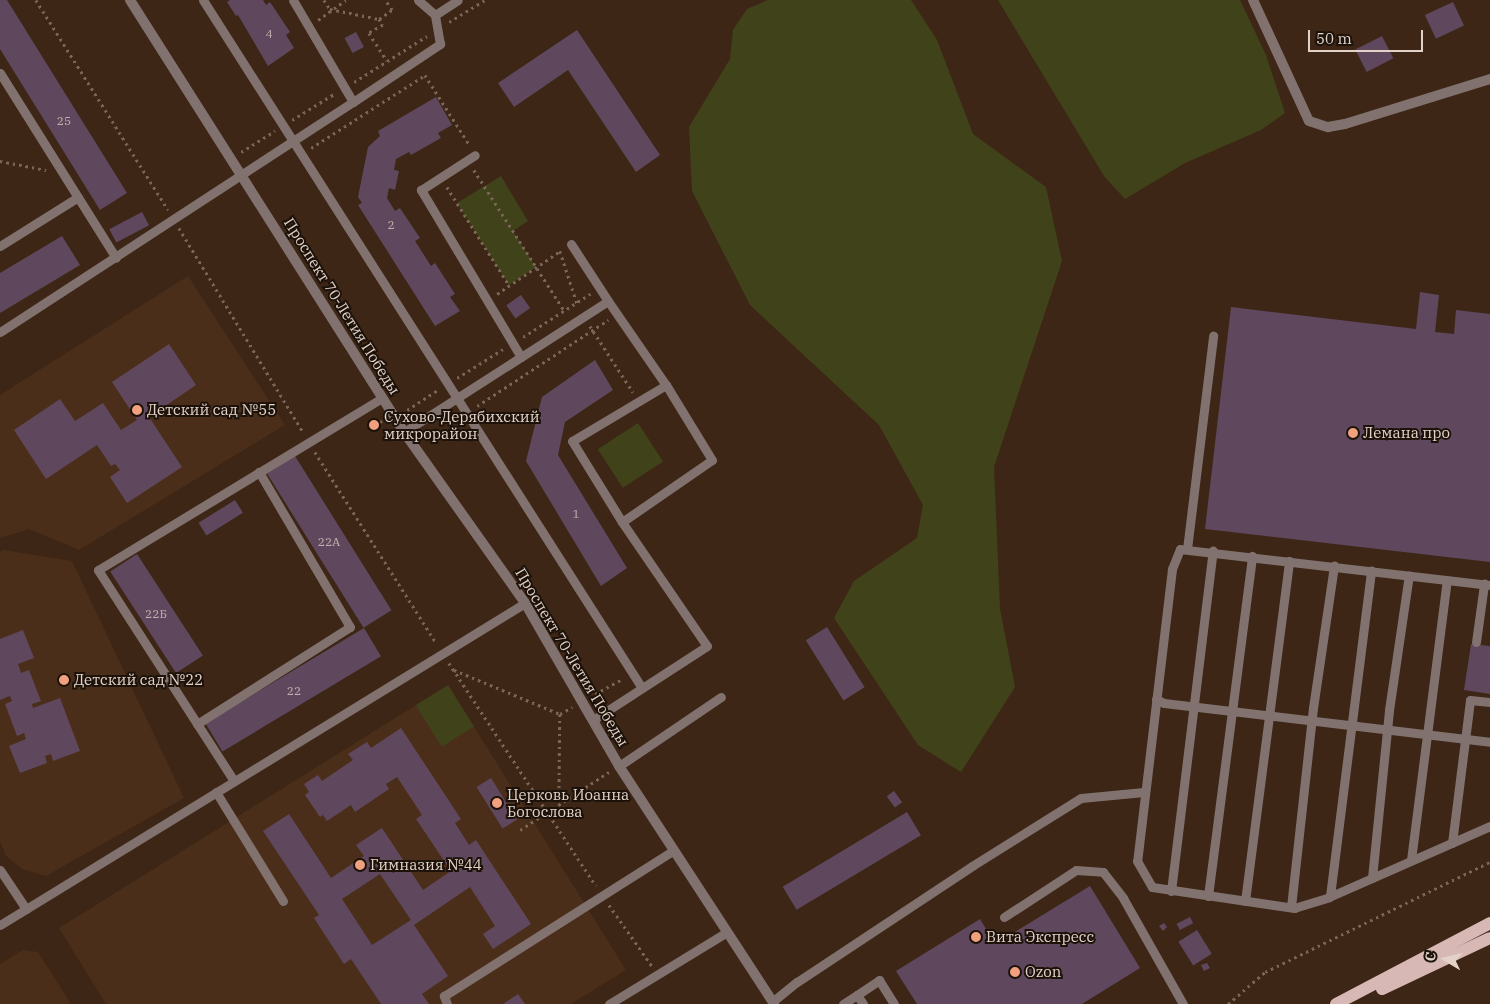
<!DOCTYPE html>
<meta charset="utf-8">
<style>
body{margin:0}
#map{position:relative;width:1490px;height:1004px;overflow:hidden;background:#3d2615;font-family:"IBM Plex Serif",serif}
div>[style]{position:absolute}
[style*='--x']{left:calc(var(--x)*1px);top:calc(var(--y)*1px);width:calc(var(--w)*1px);rotate:calc(var(--a)*1deg)}
.built>*{inset:0;background:#4b2e19}
.green>*{inset:0;background:#404319;transform-origin:0 0}
.building>*{inset:0;background:#5f485d;transform-origin:0 0}
.path>*{height:2.5px;margin-top:-1.25px;transform-origin:0;background:repeating-linear-gradient(90deg,#7a6557 0 2.5px,transparent 0 6.5px)}
.service>*{height:9px;margin:-4.5px;padding:0 4.5px;transform-origin:4.5px;border-radius:4.5px;background:#817270}
.minor>*{height:10px;margin:-5px;padding:0 5px;transform-origin:5px;border-radius:5px;background:#817270}
.primary>*{height:12px;margin:-6px;padding:0 6px;transform-origin:6px;border-radius:6px;background:#d8b8b5}
.dots>*{width:14px;height:14px;translate:-50% -50%;box-sizing:border-box;border:2px solid #1c120a;border-radius:50%}
span{translate:-50% -50%;white-space:nowrap;text-align:center;line-height:1.15;-webkit-text-stroke:4px #1c120a;paint-order:stroke}
.number-label{font-size:12px;color:#c1b0ad}
.number-label span{-webkit-text-stroke-width:0}
.street-label{font-size:15px;color:#e2d2c8}
.poi-label{font-size:15px;color:#e2d2c8}
.left{translate:0 -50%;text-align:left}
.north{position:absolute;left:1420px;top:934px;width:50px;height:50px;-webkit-text-stroke:4px #1c120a;paint-order:stroke;rotate:279deg;font-size:14px;font-weight:700;line-height:20px;text-align:center;color:#e2d2c8}
.north::after{content:'';display:block;margin:auto;width:18px;height:22px;background:#e2d2c8;clip-path:polygon(50% 0,100% 100%,50% 72%,0 100%)}
.scale{position:absolute;left:1308px;top:30px;width:115px;height:22px;box-sizing:border-box;border:2px solid #e2d2c8;border-top:0;padding-left:6px;font-size:15px;line-height:18px;white-space:nowrap;color:#e2d2c8;-webkit-text-stroke:4px #1c120a;paint-order:stroke}
</style>
<div id="map">
<div class="built">
<i style="clip-path:polygon(188px 276px,285px 425px,79px 550px,29px 529px,0 538px,0 395px)"></i>
<i style="clip-path:polygon(3px 550px,72px 561px,184px 798px,46px 876px,22px 869px,6px 856px,0 841px,0 552px)"></i>
<i style="clip-path:polygon(448px 685px,626px 970px,571px 1004px,106px 1004px,59px 928px)"></i>
<i style="clip-path:polygon(23px 950px,38px 952px,71px 1004px,0 1004px,0 964px)"></i>
</div>
<div class="green">
<i style="clip-path:polygon(768px 0,911px 0,937px 40px,973px 134px,1046px 187px,1062px 261px,994px 467px,1000px 609px,1015px 687px,961px 772px,918px 745px,834px 618px,854px 581px,917px 538px,923px 505px,879px 425px,750px 305px,692px 191px,689px 127px,730px 59px,733px 30px,747px 9px)"></i>
<i style="clip-path:polygon(998px 0,1240px 0,1266px 55px,1285px 113px,1261px 130px,1185px 163px,1125px 199px,1104px 176px)"></i>
<i style="clip-path:polygon(501px 176px,528px 221px,513px 231px,536px 267px,509px 285px,457px 203px)"></i>
<i style="left:638px;top:423px;width:46px;height:48px;rotate:57deg"></i>
<i style="left:448px;top:685px;width:49px;height:38px;rotate:58deg"></i>
</div>
<div class="building">
<i style="clip-path:polygon(0 0,7px 0,127px 193px,100px 210px,0 49px)"></i>
<i style="clip-path:polygon(230px 0,263px 0,266px 5px,270px 2px,290px 32px,286px 35px,294px 48px,268px 66px,238px 15px,236px 16px,227px 2px)"></i>
<i style="left:1453px;top:2px;width:26px;height:31px;rotate:65deg"></i>
<i style="clip-path:polygon(577px 30px,660px 155px,636px 172px,568px 70px,514px 107px,498px 83px)"></i>
<i style="left:356px;top:32px;width:17px;height:13px;rotate:62deg"></i>
<i style="left:1382px;top:36px;width:25px;height:30px;rotate:63deg"></i>
<i style="clip-path:polygon(436px 97px,452px 125px,438px 133px,441px 138px,411px 155px,409px 152px,396px 159px,394px 170px,399px 171px,395px 190px,389px 188px,387px 198px,395px 211px,400px 208px,420px 238px,415px 241px,431px 266px,435px 263px,455px 294px,450px 297px,460px 311px,435px 326px,358px 205px,362px 203px,358px 197px,368px 147px,380px 136px,378px 131px)"></i>
<i style="left:142px;top:212px;width:15px;height:37px;rotate:62deg"></i>
<i style="clip-path:polygon(62px 236px,80px 265px,0 313px,0 273px)"></i>
<i style="clip-path:polygon(1420px 292px,1439px 295px,1435px 332px,1454px 334px,1456px 310px,1490px 314px,1490px 562px,1205px 529px,1231px 307px,1416px 329px)"></i>
<i style="left:521px;top:295px;width:16px;height:18px;rotate:55deg"></i>
<i style="clip-path:polygon(169px 344px,196px 385px,149px 417px,182px 467px,127px 503px,110px 477px,120px 470px,115px 464px,111px 466px,97px 445px,46px 479px,14px 430px,60px 399px,75px 421px,103px 403px,121px 430px,137px 420px,112px 382px)"></i>
<i style="clip-path:polygon(595px 360px,613px 390px,565px 422px,558px 455px,627px 568px,601px 586px,526px 461px,542px 397px)"></i>
<i style="left:295px;top:456px;width:182px;height:33px;rotate:58deg"></i>
<i style="left:235px;top:500px;width:15px;height:43px;rotate:58deg"></i>
<i style="left:137px;top:554px;width:121px;height:32px;rotate:57deg"></i>
<i style="left:827px;top:627px;width:71px;height:25px;rotate:58deg"></i>
<i style="left:364px;top:628px;width:33px;height:185px;rotate:59deg"></i>
<i style="clip-path:polygon(23px 630px,34px 658px,18px 664px,21px 673px,29px 670px,41px 701px,32px 704px,33px 708px,60px 698px,80px 751px,53px 761px,51px 754px,45px 756px,47px 763px,20px 773px,9px 746px,26px 739px,24px 733px,17px 736px,5px 704px,12px 701px,10px 696px,0 700px,0 639px)"></i>
<i style="clip-path:polygon(1471px 644px,1490px 646px,1490px 694px,1464px 690px)"></i>
<i style="clip-path:polygon(evenodd,401px 728px,461px 819px,455px 823px,469px 845px,476px 840px,531px 924px,493px 949px,483px 934px,495px 926px,470px 887px,414px 925px,448px 976px,422px 994px,429px 1004px,381px 1004px,351px 959px,344px 964px,314px 918px,319px 915px,263px 831px,289px 814px,331px 878px,364px 856px,356px 845px,382px 828px,423px 890px,451px 871px,416px 819px,422px 815px,397px 777px,386px 784px,389px 789px,355px 812px,351px 805px,327px 821px,323px 815px,320px 817px,305px 795px,309px 792px,304px 784px,318px 775px,322px 781px,353px 760px,348px 754px,367px 742px,371px 748px,401px 728px,380px 874px,411px 920px,372px 945px,342px 899px,380px 874px)"></i>
<i style="left:491px;top:778px;width:49px;height:17px;rotate:58deg"></i>
<i style="left:894px;top:791px;width:14px;height:9px;rotate:54deg"></i>
<i style="left:907px;top:812px;width:27px;height:145px;rotate:59deg"></i>
<i style="clip-path:polygon(1090px 886px,1140px 968px,1082px 1004px,917px 1004px,896px 971px,980px 919px,995px 944px)"></i>
<i style="left:1190px;top:917px;width:7px;height:15px;rotate:63deg"></i>
<i style="clip-path:polygon(1164px 923px,1167px 927px,1163px 931px,1159px 926px)"></i>
<i style="left:1197px;top:930px;width:28px;height:22px;rotate:58deg"></i>
<i style="clip-path:polygon(1207px 963px,1210px 968px,1204px 971px,1201px 965px)"></i>
<i style="clip-path:polygon(518px 994px,525px 1004px,503px 1004px)"></i>
</div>
<div class="path">
<i style="--x:36;--y:0;--w:248;--a:57.8"></i>
<i style="--x:324;--y:0;--w:11;--a:56"></i>
<i style="--x:330;--y:9;--w:50;--a:11.5"></i>
<i style="--x:379;--y:19;--w:7;--a:56"></i>
<i style="--x:383;--y:25;--w:16;--a:150"></i>
<i style="--x:369;--y:33;--w:33;--a:57"></i>
<i style="--x:379;--y:19;--w:16;--a:-35"></i>
<i style="--x:392;--y:10;--w:12;--a:-125"></i>
<i style="--x:318;--y:20;--w:34;--a:-36"></i>
<i style="--x:449;--y:22;--w:42;--a:-31.4"></i>
<i style="--x:354;--y:82;--w:86;--a:-32.2"></i>
<i style="--x:292;--y:120;--w:49;--a:-31.8"></i>
<i style="--x:311;--y:148;--w:135;--a:-32.6"></i>
<i style="--x:425;--y:75;--w:82;--a:57.5"></i>
<i style="--x:241;--y:152;--w:40;--a:-32"></i>
<i style="--x:0;--y:161;--w:47;--a:11.1"></i>
<i style="--x:474;--y:170;--w:166;--a:57.3"></i>
<i style="--x:447;--y:187;--w:116;--a:57.7"></i>
<i style="--x:179;--y:228;--w:239;--a:58.7"></i>
<i style="--x:497;--y:294;--w:76;--a:-34.3"></i>
<i style="--x:560;--y:251;--w:58;--a:71.9"></i>
<i style="--x:590;--y:326;--w:79;--a:56.9"></i>
<i style="--x:523;--y:337;--w:80;--a:-32.7"></i>
<i style="--x:457;--y:378;--w:54;--a:-32.2"></i>
<i style="--x:477;--y:406;--w:157;--a:-33.3"></i>
<i style="--x:407;--y:410;--w:37;--a:-33"></i>
<i style="--x:374;--y:425;--w:9;--a:-27"></i>
<i style="--x:315;--y:452;--w:227;--a:57.6"></i>
<i style="--x:449;--y:663;--w:267;--a:56.6"></i>
<i style="--x:454;--y:670;--w:115;--a:22.5"></i>
<i style="--x:560;--y:714;--w:91;--a:90.6"></i>
<i style="--x:595;--y:694;--w:31;--a:-29"></i>
<i style="--x:560;--y:714;--w:14;--a:-30"></i>
<i style="--x:520;--y:830;--w:106;--a:-33.1"></i>
<i style="--x:609;--y:905;--w:75;--a:54.8"></i>
<i style="--x:1228;--y:1004;--w:49;--a:-40.9"></i>
<i style="--x:1265;--y:972;--w:250;--a:-26.1"></i>
</div>
<div class="service">
<i style="--x:203;--y:0;--w:816;--a:57.46"></i>
<i style="--x:418;--y:0;--w:23;--a:41"></i>
<i style="--x:435;--y:15;--w:27;--a:-33"></i>
<i style="--x:0;--y:73;--w:218;--a:57.9"></i>
<i style="--x:353;--y:102;--w:105;--a:-33.7"></i>
<i style="--x:440;--y:44;--w:29;--a:-100"></i>
<i style="--x:571;--y:244;--w:68;--a:57"></i>
<i style="--x:0;--y:246;--w:92;--a:-32.1"></i>
<i style="--x:0;--y:332;--w:421;--a:-33.1"></i>
<i style="--x:353;--y:102;--w:118;--a:-120.5"></i>
<i style="--x:521;--y:357;--w:103;--a:-32.8"></i>
<i style="--x:608;--y:301;--w:102;--a:55.4"></i>
<i style="--x:666;--y:385;--w:109;--a:149.2"></i>
<i style="--x:572;--y:441;--w:95;--a:58.3"></i>
<i style="--x:622;--y:522;--w:150;--a:55.6"></i>
<i style="--x:707;--y:646;--w:136;--a:147"></i>
<i style="--x:404;--y:432;--w:139;--a:-32.7"></i>
<i style="--x:521;--y:357;--w:195;--a:-120.9"></i>
<i style="--x:421;--y:190;--w:64;--a:-32.9"></i>
<i style="--x:622;--y:522;--w:109;--a:-34.6"></i>
<i style="--x:712;--y:460;--w:88;--a:-121.5"></i>
<i style="--x:1187;--y:549;--w:215;--a:-83"></i>
<i style="--x:1490;--y:585;--w:312;--a:-173.4"></i>
<i style="--x:1180;--y:549;--w:22;--a:112"></i>
<i style="--x:1172;--y:569;--w:294;--a:96.8"></i>
<i style="--x:1137;--y:861;--w:30;--a:60"></i>
<i style="--x:1152;--y:887;--w:144;--a:8.4"></i>
<i style="--x:1294;--y:908;--w:37;--a:-17"></i>
<i style="--x:1329;--y:897;--w:176;--a:-23.8"></i>
<i style="--x:1476;--y:642;--w:59;--a:-82.1"></i>
<i style="--x:1156;--y:699;--w:9;--a:27"></i>
<i style="--x:1164;--y:703;--w:328;--a:6.8"></i>
<i style="--x:197;--y:724;--w:181;--a:-32.4"></i>
<i style="--x:350;--y:627;--w:180;--a:-120.4"></i>
<i style="--x:619;--y:766;--w:123;--a:-34.1"></i>
<i style="--x:234;--y:781;--w:251;--a:-122.8"></i>
<i style="--x:98;--y:570;--w:332;--a:-31.2"></i>
<i style="--x:216;--y:792;--w:128;--a:58.4"></i>
<i style="--x:1452;--y:843;--w:144;--a:-82.8"></i>
<i style="--x:1470;--y:700;--w:20;--a:6"></i>
<i style="--x:1411;--y:860;--w:282;--a:-82.7"></i>
<i style="--x:0;--y:870;--w:47;--a:56.3"></i>
<i style="--x:1372;--y:878;--w:169;--a:-84.2"></i>
<i style="--x:1389;--y:710;--w:136;--a:-81.6"></i>
<i style="--x:1171;--y:891;--w:343;--a:-83"></i>
<i style="--x:1208;--y:896;--w:343;--a:-82.6"></i>
<i style="--x:1330;--y:896;--w:328;--a:-82.8"></i>
<i style="--x:1245;--y:901;--w:343;--a:-82.6"></i>
<i style="--x:1291;--y:907;--w:200;--a:-83.7"></i>
<i style="--x:1313;--y:708;--w:144;--a:-81.6"></i>
<i style="--x:1004;--y:917;--w:86;--a:-33.1"></i>
<i style="--x:1076;--y:870;--w:27;--a:4"></i>
<i style="--x:1103;--y:872;--w:33;--a:52"></i>
<i style="--x:1123;--y:898;--w:122;--a:60.5"></i>
<i style="--x:0;--y:925;--w:616;--a:-31.52"></i>
<i style="--x:857;--y:995;--w:27;--a:-34"></i>
<i style="--x:879;--y:980;--w:28;--a:58"></i>
<i style="--x:772;--y:1002;--w:32;--a:-39"></i>
<i style="--x:797;--y:982;--w:210;--a:-33.5"></i>
<i style="--x:972;--y:866;--w:128;--a:-32"></i>
<i style="--x:1081;--y:798;--w:63;--a:-5.4"></i>
<i style="--x:447;--y:1004;--w:9;--a:-111"></i>
<i style="--x:444;--y:996;--w:272;--a:-32.4"></i>
<i style="--x:609;--y:1004;--w:138;--a:-31.4"></i>
<i style="--x:843;--y:1004;--w:17;--a:-33"></i>
<i style="--x:857;--y:995;--w:11;--a:56"></i>
</div>
<div class="minor">
<i style="--x:130;--y:0;--w:512;--a:57.61"></i>
<i style="--x:404;--y:432;--w:209;--a:54.7"></i>
<i style="--x:525;--y:603;--w:188;--a:60"></i>
<i style="--x:619;--y:766;--w:284;--a:56.9"></i>
<i style="--x:1253;--y:0;--w:133;--a:65.2"></i>
<i style="--x:1309;--y:121;--w:20;--a:18"></i>
<i style="--x:1328;--y:127;--w:17;--a:-10"></i>
<i style="--x:1345;--y:124;--w:152;--a:-17.2"></i>
</div>
<div class="primary">
<i style="--x:1382;--y:989;--w:119;--a:-25.3"></i>
<i style="--x:1336;--y:1004;--w:174;--a:-27.7"></i>
</div>
<div class="dots">
<i style="left:137px;top:410px;background:#f2a17e"></i>
<i style="left:374px;top:425px;background:#f2a17e"></i>
<i style="left:1353px;top:433px;background:#f2a17e"></i>
<i style="left:64px;top:680px;background:#f2a17e"></i>
<i style="left:497px;top:803px;background:#f2a17e"></i>
<i style="left:360px;top:865px;background:#f2a17e"></i>
<i style="left:976px;top:937px;background:#f2a17e"></i>
<i style="left:1015px;top:972px;background:#f2a17e"></i>
</div>
<div class="number-label">
<span style="left:269px;top:34px">4</span>
<span style="left:64px;top:121px">25</span>
<span style="left:391px;top:225px">2</span>
<span style="left:576px;top:514px">1</span>
<span style="left:329px;top:542px">22А</span>
<span style="left:156px;top:614px">22Б</span>
<span style="left:294px;top:691px">22</span>
</div>
<div class="street-label">
<span style="left:342px;top:306px;rotate:58deg">Проспект 70-Летия Победы</span>
<span style="left:572px;top:657px;rotate:59deg">Проспект 70-Летия Победы</span>
</div>
<div class="poi-label">
<span class="left" style="left:147px;top:410px">Детский сад №55</span>
<span class="left" style="left:384px;top:425px">Сухово-Дерябихский<br>микрорайон</span>
<span class="left" style="left:1363px;top:433px">Лемана про</span>
<span class="left" style="left:74px;top:680px">Детский сад №22</span>
<span class="left" style="left:507px;top:803px">Церковь Иоанна<br>Богослова</span>
<span class="left" style="left:370px;top:865px">Гимназия №44</span>
<span class="left" style="left:986px;top:937px">Вита Экспресс</span>
<span class="left" style="left:1025px;top:972px">Ozon</span>
</div>
<div class="north">С</div>
<div class="scale">50 m</div>
</div>
